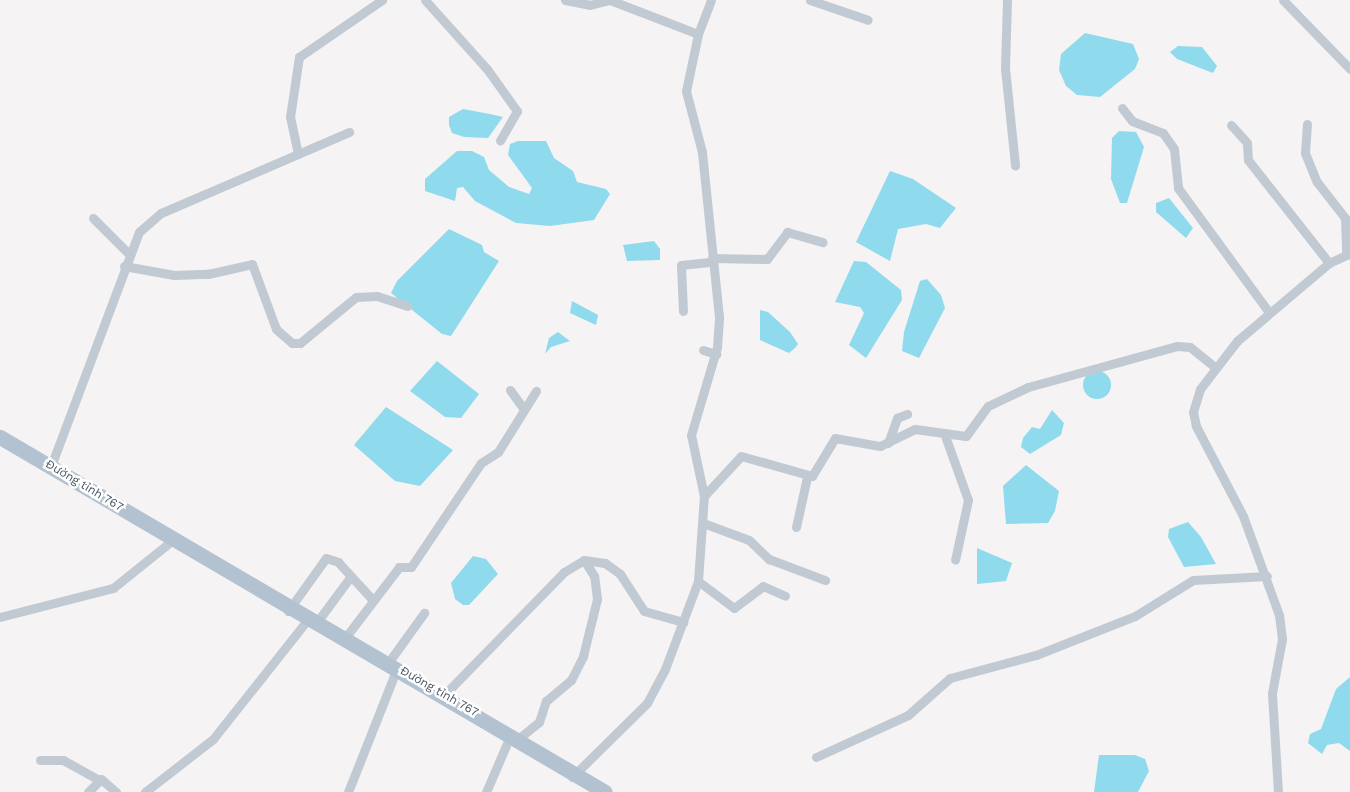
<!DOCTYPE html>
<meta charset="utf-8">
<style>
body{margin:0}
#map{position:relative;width:1350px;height:792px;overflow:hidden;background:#f5f3f3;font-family:"Work Sans",sans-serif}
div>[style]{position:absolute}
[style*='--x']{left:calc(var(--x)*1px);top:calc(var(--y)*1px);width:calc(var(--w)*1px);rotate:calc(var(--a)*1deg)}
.water>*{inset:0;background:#90daee}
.round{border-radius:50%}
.street>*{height:9px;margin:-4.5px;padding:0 4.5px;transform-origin:4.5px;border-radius:4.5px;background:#c1cad2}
.primary>*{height:15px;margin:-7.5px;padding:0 7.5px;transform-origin:7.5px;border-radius:7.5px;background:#b3c2d1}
span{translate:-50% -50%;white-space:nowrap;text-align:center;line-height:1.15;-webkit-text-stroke:5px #fff;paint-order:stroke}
.street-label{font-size:12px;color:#4a5661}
</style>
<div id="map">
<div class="water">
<i style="clip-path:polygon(1085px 33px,1133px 44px,1139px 59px,1135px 69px,1100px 97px,1077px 95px,1066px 86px,1059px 70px,1061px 54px)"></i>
<i style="clip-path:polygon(1178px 46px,1202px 47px,1217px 66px,1213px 73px,1177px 59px,1170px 52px)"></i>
<i style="clip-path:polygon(463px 109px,490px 114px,503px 117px,488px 138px,464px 137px,452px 133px,449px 125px,449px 117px)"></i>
<i style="clip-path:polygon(1119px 131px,1136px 132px,1144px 147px,1127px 203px,1120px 203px,1111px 179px,1112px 138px)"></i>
<i style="clip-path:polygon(518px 141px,546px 141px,554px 158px,573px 171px,577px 182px,606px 189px,610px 194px,594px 220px,550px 226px,516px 223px,475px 201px,463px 187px,457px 188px,455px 201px,425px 191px,425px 179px,457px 151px,472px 151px,484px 157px,489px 170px,509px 187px,529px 194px,532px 188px,508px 155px,510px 144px)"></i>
<i style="clip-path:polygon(890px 171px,913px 179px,956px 208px,940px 228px,926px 224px,898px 229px,890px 261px,856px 242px)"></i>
<i style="clip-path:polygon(1169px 198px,1193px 228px,1186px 238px,1156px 212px,1156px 203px)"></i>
<i style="clip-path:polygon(449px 229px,482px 245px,484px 252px,499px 261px,451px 336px,442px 334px,391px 293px,397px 281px)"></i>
<i style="clip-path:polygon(654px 241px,660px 249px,660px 260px,627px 261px,623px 245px)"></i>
<i style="clip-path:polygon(854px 261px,866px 262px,901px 290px,902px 300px,866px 358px,849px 345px,864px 313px,860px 307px,835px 302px)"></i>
<i style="clip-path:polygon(927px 279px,941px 295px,945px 308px,919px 358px,902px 351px,904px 332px,920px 281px)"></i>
<i style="clip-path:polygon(572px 301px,598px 315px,596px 325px,570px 313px)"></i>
<i style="clip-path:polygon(760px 310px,768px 312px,790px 332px,798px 344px,795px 348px,789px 353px,760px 340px)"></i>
<i style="clip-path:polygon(558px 332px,570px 341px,551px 347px,545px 354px,549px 338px)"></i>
<i style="clip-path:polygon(437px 361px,479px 394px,461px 418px,445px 417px,410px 391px)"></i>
<i class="round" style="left:1083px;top:371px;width:28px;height:28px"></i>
<i style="clip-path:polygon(386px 407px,453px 450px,420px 486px,395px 481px,354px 445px)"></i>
<i style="clip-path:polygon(1052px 410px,1064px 423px,1061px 435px,1030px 454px,1021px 447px,1023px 438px,1032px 427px,1040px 429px)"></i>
<i style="clip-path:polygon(1026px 465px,1059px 491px,1055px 511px,1048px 523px,1006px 524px,1003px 486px)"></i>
<i style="clip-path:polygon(1188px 522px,1201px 537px,1216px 564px,1184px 567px,1168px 537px,1169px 529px)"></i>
<i style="clip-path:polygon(977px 548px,1012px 563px,1006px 581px,977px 584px)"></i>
<i style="clip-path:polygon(473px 556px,486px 559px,498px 574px,469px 605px,463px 605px,455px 599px,451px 583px)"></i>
<i style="clip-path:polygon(1350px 677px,1350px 751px,1339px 743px,1327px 745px,1322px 754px,1308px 743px,1310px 734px,1321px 729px,1336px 689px)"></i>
<i style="clip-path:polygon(1099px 755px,1135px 755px,1145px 759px,1149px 771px,1138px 792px,1094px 792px)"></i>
</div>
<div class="street">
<i style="--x:425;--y:0;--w:93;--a:48.1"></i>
<i style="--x:487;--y:69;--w:52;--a:54.5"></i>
<i style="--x:517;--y:111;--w:34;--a:120"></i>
<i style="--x:565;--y:0;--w:25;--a:11"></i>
<i style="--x:590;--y:5;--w:20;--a:-15"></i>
<i style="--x:610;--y:0;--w:94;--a:21.1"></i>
<i style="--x:810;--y:0;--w:61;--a:19"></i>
<i style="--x:1007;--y:0;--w:68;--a:91.7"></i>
<i style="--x:1005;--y:68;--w:98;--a:84.1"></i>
<i style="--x:1283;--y:0;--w:96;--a:45.8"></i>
<i style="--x:1122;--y:108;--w:16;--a:52"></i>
<i style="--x:1132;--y:121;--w:33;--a:21"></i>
<i style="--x:1163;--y:133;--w:19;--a:55"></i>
<i style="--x:1174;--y:149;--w:39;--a:84"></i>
<i style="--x:1178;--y:188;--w:152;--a:53.8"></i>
<i style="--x:1307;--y:124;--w:29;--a:94"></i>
<i style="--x:1305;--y:153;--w:31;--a:68"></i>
<i style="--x:1317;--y:182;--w:46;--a:52.1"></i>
<i style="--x:1345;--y:218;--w:37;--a:88"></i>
<i style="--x:1231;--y:125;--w:24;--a:48"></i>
<i style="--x:1247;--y:143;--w:17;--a:87"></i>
<i style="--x:1248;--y:160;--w:131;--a:51.8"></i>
<i style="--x:298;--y:154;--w:38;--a:-102"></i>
<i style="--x:290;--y:117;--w:61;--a:-81.5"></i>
<i style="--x:299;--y:57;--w:101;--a:-34.5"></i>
<i style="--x:93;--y:218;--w:49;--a:45"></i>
<i style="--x:712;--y:258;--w:55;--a:1"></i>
<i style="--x:767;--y:259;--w:34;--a:-53"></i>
<i style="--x:787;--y:232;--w:37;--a:16"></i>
<i style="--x:124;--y:266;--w:51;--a:10.2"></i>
<i style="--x:174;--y:275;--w:34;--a:-2"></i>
<i style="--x:208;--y:274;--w:45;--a:-12.8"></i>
<i style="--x:252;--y:264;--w:69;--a:69.7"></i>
<i style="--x:276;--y:329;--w:21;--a:41"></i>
<i style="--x:292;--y:343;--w:8;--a:0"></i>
<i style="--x:300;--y:343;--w:72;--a:-39.4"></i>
<i style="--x:356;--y:297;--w:21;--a:-3"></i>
<i style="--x:377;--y:296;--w:32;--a:18"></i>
<i style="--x:683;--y:311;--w:46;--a:-92.5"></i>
<i style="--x:681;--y:265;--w:31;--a:-6"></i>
<i style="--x:703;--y:350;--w:14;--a:17"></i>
<i style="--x:510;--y:390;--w:22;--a:54"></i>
<i style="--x:944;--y:433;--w:71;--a:70.3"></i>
<i style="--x:968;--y:500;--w:61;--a:102.2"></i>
<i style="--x:888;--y:443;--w:27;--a:-70"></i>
<i style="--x:897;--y:418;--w:11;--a:-22"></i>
<i style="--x:51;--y:466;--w:250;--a:-69.4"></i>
<i style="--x:139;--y:232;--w:29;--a:-41"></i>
<i style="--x:161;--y:213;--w:205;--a:-23.3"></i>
<i style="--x:704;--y:496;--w:54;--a:-47.2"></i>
<i style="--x:741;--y:456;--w:74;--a:15.7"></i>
<i style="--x:812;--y:476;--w:44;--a:-58.8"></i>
<i style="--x:835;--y:438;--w:46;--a:10.1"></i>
<i style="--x:880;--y:446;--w:39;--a:-26"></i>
<i style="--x:915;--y:429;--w:51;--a:7.8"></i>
<i style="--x:966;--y:436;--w:37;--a:-54"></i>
<i style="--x:988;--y:406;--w:44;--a:-25.4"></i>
<i style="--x:1028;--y:387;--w:155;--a:-15.4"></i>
<i style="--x:1177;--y:346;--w:13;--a:4"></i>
<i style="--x:1190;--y:347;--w:33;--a:39"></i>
<i style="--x:703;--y:523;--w:49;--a:20.3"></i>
<i style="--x:749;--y:540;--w:28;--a:44"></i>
<i style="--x:769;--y:559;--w:60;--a:20.6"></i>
<i style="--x:796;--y:527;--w:51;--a:-77.6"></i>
<i style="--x:698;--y:581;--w:45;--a:36.9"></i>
<i style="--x:734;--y:608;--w:36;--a:-37"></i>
<i style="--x:763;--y:586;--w:24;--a:24"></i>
<i style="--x:288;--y:611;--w:65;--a:-54.4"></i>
<i style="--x:326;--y:558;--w:13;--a:18"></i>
<i style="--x:338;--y:562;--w:49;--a:47.5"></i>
<i style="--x:0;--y:617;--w:117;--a:-14.4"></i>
<i style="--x:113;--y:588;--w:77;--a:-38.7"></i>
<i style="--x:317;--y:622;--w:57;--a:-53.5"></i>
<i style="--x:345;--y:638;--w:89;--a:-52.7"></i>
<i style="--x:399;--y:567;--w:12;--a:0"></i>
<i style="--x:411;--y:567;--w:125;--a:-56.1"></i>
<i style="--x:481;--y:463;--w:20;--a:-33"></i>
<i style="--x:498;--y:452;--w:72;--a:-58.1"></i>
<i style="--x:388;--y:663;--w:62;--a:-54.2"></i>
<i style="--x:444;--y:695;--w:172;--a:-45.7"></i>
<i style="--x:564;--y:572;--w:23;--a:-31"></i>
<i style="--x:584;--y:560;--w:21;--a:8"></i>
<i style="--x:605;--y:563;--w:19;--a:36"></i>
<i style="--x:620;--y:574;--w:44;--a:57"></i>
<i style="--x:644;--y:611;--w:41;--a:15.8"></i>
<i style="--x:518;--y:739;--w:27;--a:-39"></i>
<i style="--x:539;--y:722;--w:22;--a:-72"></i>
<i style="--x:546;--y:701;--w:33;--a:-40"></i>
<i style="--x:571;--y:680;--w:27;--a:-63"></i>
<i style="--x:583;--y:656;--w:59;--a:-76.2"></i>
<i style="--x:597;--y:599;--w:23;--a:-97"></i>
<i style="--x:594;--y:576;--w:19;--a:-122"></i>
<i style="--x:816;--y:757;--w:101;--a:-24.5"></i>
<i style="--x:908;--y:715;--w:56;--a:-41.4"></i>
<i style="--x:950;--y:678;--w:89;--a:-15"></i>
<i style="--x:1036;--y:655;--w:106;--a:-21.5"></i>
<i style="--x:1135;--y:616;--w:68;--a:-31.8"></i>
<i style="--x:1193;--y:580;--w:74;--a:-3.1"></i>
<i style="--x:40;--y:760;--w:23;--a:0"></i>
<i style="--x:63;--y:760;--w:39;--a:29"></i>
<i style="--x:572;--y:777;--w:105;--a:-44.6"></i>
<i style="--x:647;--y:703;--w:38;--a:-62"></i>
<i style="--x:665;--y:669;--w:94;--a:-69.4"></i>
<i style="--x:698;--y:581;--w:85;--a:-86"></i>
<i style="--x:704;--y:496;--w:62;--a:-102"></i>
<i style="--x:691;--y:435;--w:92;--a:-73.5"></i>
<i style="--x:717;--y:347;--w:30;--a:-86"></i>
<i style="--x:719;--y:317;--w:166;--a:-95.9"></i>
<i style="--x:702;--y:152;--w:63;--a:-104.7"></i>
<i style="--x:686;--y:91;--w:58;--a:-78.1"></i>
<i style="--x:698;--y:34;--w:36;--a:-69"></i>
<i style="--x:88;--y:792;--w:18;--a:-45"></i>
<i style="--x:101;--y:779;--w:20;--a:41"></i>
<i style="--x:145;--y:792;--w:86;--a:-37.9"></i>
<i style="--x:213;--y:739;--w:148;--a:-51.6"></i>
<i style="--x:348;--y:792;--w:125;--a:-68.4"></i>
<i style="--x:486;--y:792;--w:56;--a:-66.7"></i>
<i style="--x:1278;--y:792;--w:99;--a:-93.5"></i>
<i style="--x:1272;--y:693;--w:55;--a:-79.5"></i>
<i style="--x:1282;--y:639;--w:24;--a:-97"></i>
<i style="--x:1279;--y:615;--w:105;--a:-110"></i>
<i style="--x:1243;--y:516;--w:102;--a:-117.6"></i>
<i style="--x:1196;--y:426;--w:14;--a:-102"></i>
<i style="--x:1193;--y:412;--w:24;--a:-73"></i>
<i style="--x:1200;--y:389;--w:61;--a:-52.4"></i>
<i style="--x:1237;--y:341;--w:121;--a:-40.3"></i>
<i style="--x:1329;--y:263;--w:23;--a:-25"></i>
</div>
<div class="primary">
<i style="--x:0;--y:437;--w:701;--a:30.4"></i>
</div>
<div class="street-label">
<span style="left:84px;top:486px;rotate:31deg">Đường tỉnh 767</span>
<span style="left:439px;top:692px;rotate:30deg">Đường tỉnh 767</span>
</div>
</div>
